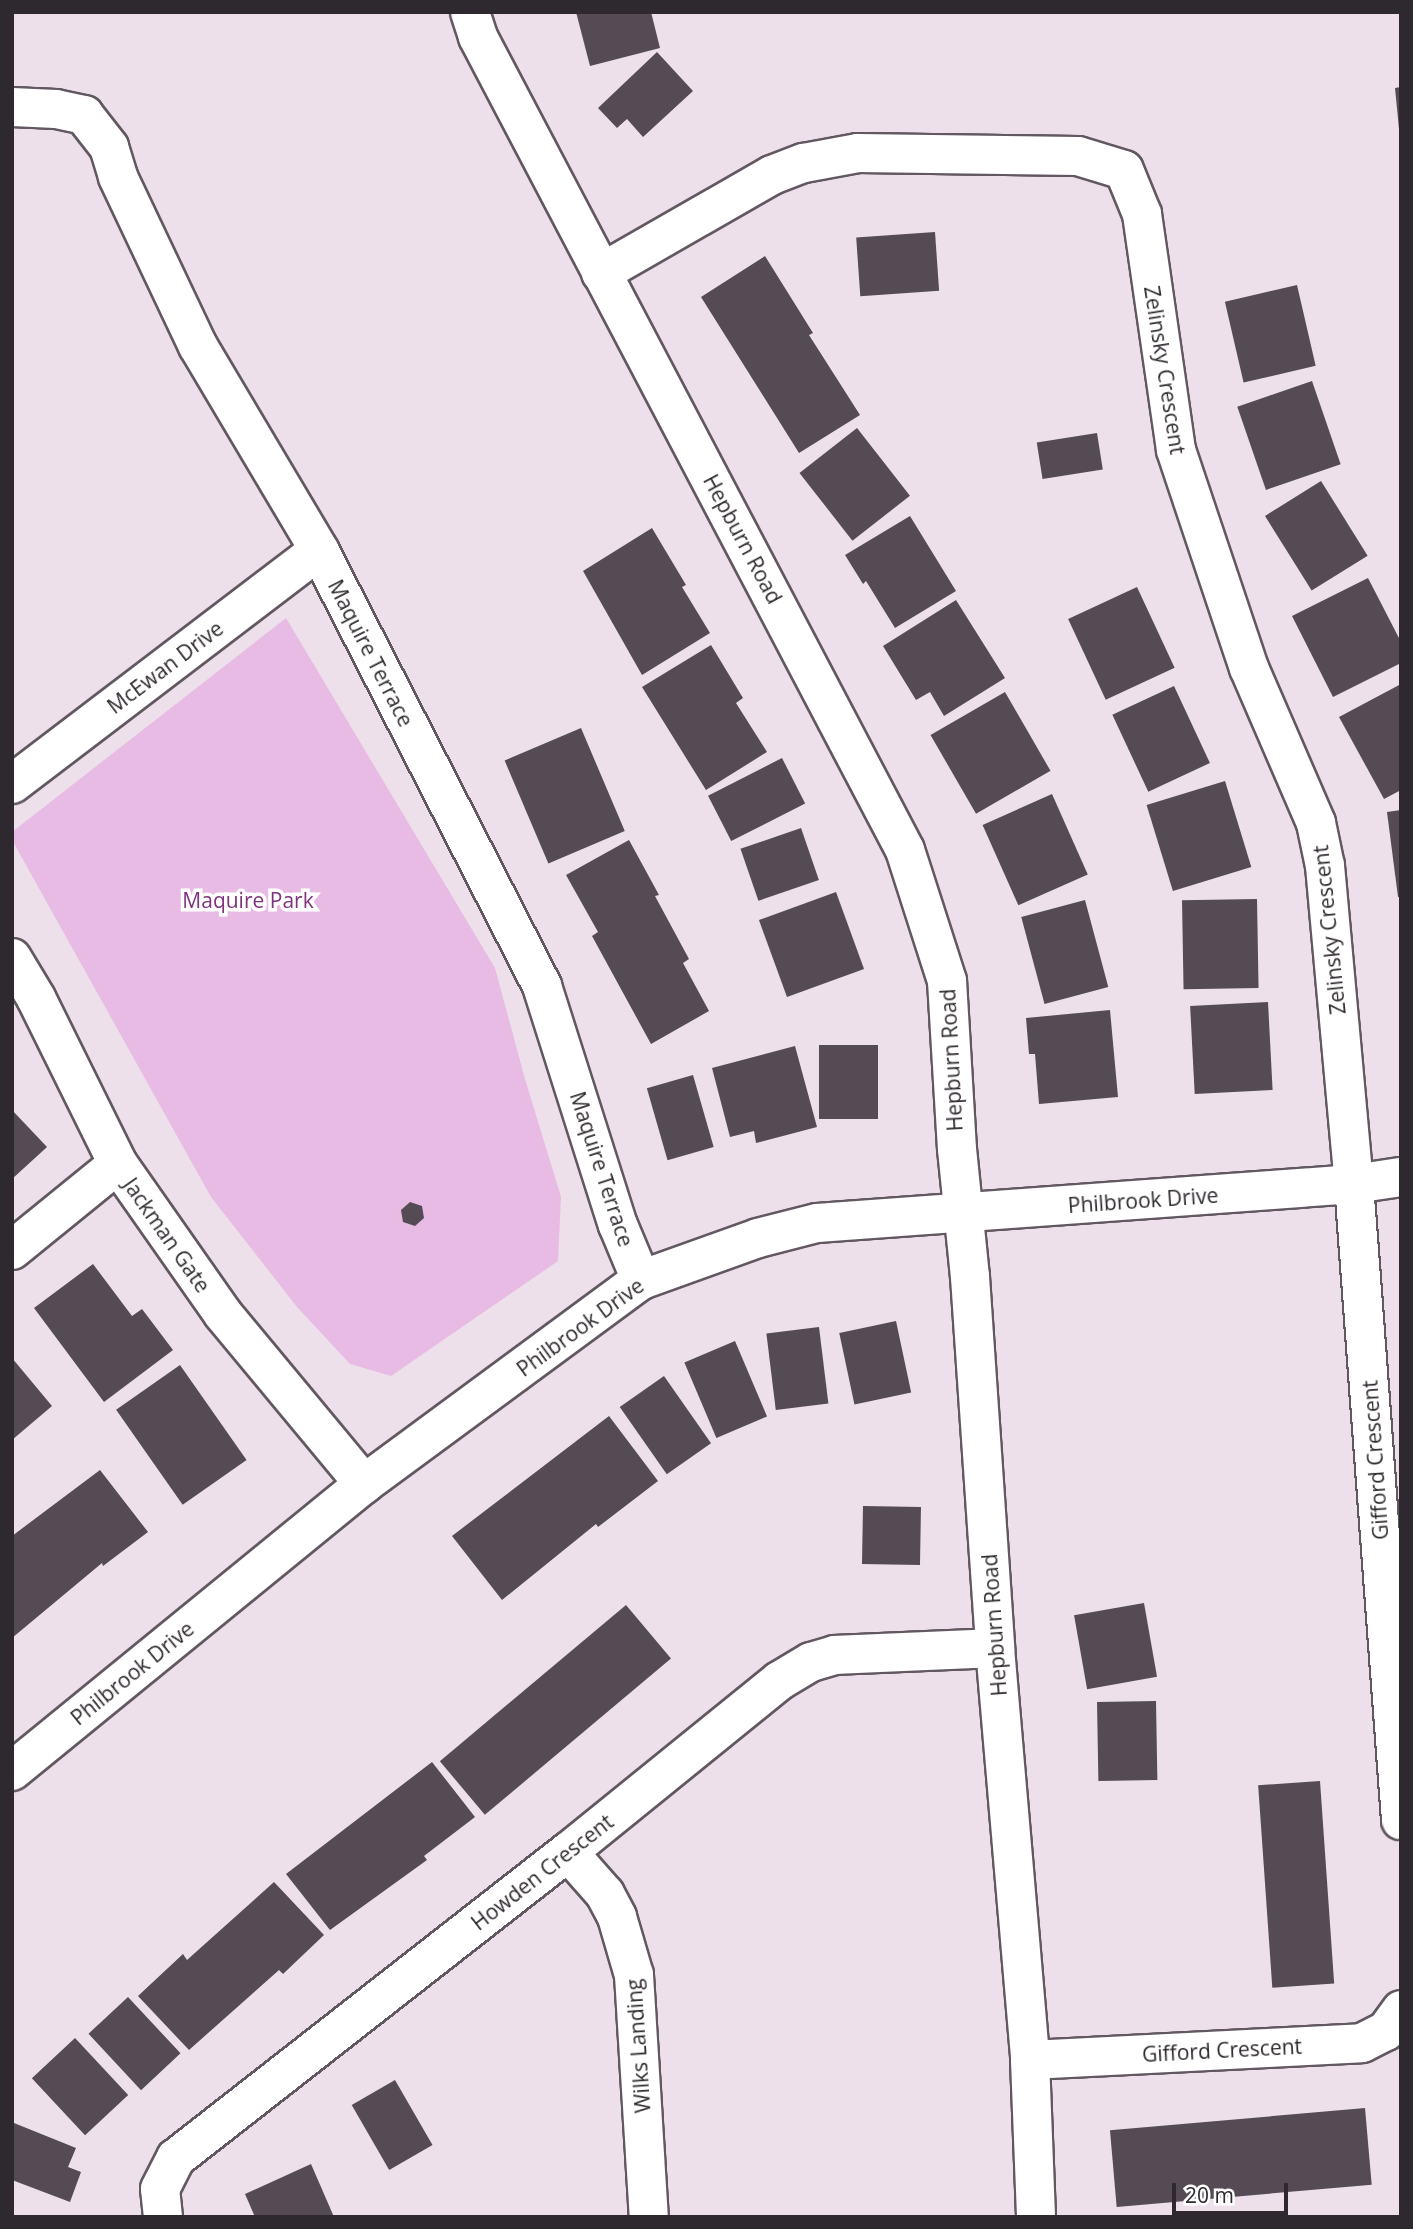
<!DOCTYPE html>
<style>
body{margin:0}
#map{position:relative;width:1413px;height:2229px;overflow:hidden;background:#ede0eb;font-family:"Open Sans",sans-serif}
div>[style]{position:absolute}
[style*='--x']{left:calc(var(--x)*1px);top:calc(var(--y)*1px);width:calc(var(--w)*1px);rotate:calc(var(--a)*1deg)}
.green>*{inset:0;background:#e8bbe5}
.building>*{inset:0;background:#554b54;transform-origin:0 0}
.roads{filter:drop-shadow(2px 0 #625861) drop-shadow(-2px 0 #625861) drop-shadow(0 2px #625861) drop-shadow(0 -2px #625861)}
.street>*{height:38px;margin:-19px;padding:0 19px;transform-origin:19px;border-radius:19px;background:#fff}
.secondary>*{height:38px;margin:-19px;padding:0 19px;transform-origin:19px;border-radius:19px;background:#fff}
span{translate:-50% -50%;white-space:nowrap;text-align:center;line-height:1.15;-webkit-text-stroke:7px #fff;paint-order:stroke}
.street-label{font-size:21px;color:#2e292e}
.park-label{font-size:21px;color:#7f337d}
.frame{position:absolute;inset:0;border:14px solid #2e292e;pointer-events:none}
.scale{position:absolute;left:1172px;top:2183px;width:116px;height:32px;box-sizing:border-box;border:4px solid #2e292e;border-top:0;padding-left:9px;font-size:21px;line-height:24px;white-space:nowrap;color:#2e292e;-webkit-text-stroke:5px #fff;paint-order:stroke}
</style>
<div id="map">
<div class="green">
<i style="clip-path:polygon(286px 618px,495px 968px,525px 1079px,561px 1197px,558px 1261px,391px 1376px,350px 1364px,297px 1307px,211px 1197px,12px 840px,12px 832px)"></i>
</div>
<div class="building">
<i style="clip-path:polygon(576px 12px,651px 12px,660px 48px,590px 66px)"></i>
<i style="clip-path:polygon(657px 52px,693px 91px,643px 137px,627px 119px,617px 128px,598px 108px)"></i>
<i style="clip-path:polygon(1401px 87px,1401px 129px,1399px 129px,1395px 88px)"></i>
<i style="left:935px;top:232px;width:59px;height:79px;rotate:86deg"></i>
<i style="clip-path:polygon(765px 256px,813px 333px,809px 335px,860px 415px,799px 453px,701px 297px)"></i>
<i style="left:1297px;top:285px;width:83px;height:74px;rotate:77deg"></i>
<i style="left:1312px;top:381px;width:88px;height:79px;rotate:71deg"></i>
<i style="left:857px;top:428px;width:86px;height:73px;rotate:52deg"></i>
<i style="left:1097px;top:433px;width:37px;height:61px;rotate:81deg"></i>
<i style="left:1321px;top:481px;width:88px;height:66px;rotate:58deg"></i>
<i style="clip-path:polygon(910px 516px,956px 591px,895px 628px,866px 581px,863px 584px,845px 555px)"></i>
<i style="clip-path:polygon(652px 528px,686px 585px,682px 587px,710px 633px,642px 675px,583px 571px)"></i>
<i style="clip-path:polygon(1368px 578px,1401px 642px,1401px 663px,1333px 697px,1292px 616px)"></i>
<i style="left:1137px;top:587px;width:89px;height:76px;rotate:65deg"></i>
<i style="clip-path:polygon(956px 600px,1005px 678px,944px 716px,930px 692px,916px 700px,883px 646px)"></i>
<i style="clip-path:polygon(711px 645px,743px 698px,736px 703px,767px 752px,706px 790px,642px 687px)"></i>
<i style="clip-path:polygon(1401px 684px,1401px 790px,1384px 799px,1339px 717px)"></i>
<i style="left:1174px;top:686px;width:85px;height:68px;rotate:65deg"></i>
<i style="left:1005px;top:692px;width:91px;height:86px;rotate:60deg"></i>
<i style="left:581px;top:728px;width:112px;height:83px;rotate:67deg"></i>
<i style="left:782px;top:758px;width:51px;height:83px;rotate:63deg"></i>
<i style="left:1225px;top:781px;width:90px;height:82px;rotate:73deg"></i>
<i style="left:1052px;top:794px;width:88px;height:76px;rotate:66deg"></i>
<i style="clip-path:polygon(1401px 810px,1401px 897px,1398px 897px,1387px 812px)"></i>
<i style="left:801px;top:828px;width:55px;height:64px;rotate:71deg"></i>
<i style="clip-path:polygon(629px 840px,659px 895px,655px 896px,689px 959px,683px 963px,709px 1011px,651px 1044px,592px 936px,598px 932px,566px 875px)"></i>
<i style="left:836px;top:892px;width:82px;height:82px;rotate:70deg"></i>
<i style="left:1257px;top:899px;width:89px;height:75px;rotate:89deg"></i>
<i style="left:1085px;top:900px;width:90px;height:66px;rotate:75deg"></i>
<i style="left:1268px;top:1002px;width:88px;height:78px;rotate:87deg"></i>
<i style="clip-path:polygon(1110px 1010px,1118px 1097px,1039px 1104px,1035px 1054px,1029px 1054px,1026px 1018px)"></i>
<i style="left:819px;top:1045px;width:59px;height:74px"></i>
<i style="clip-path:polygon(795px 1046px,817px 1127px,756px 1143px,754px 1131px,730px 1137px,712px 1068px)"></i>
<i style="left:693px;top:1075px;width:75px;height:48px;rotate:74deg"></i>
<i style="clip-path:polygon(12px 1110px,47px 1147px,12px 1179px)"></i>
<i style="clip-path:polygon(410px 1202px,422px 1206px,424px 1218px,415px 1226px,403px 1222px,401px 1210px)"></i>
<i style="clip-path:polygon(93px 1264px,132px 1316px,142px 1309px,173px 1350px,104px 1402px,34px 1308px)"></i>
<i style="left:896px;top:1321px;width:73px;height:58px;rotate:78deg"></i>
<i style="left:819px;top:1327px;width:77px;height:53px;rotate:83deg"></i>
<i style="left:735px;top:1341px;width:82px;height:55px;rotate:67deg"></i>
<i style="clip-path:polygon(12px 1358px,52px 1406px,12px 1440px)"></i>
<i style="left:180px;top:1365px;width:116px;height:78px;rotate:55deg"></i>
<i style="left:664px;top:1376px;width:82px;height:54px;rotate:55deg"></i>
<i style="clip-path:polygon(609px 1416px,658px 1481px,598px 1527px,596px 1524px,502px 1600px,452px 1536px)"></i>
<i style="clip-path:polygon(100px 1470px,148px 1532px,103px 1566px,102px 1563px,12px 1638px,12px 1536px)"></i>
<i style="left:863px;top:1506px;width:58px;height:58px;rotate:1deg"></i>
<i style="left:1144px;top:1603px;width:75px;height:71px;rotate:80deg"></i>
<i style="left:626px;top:1605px;width:70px;height:243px;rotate:50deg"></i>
<i style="left:1156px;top:1701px;width:79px;height:59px;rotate:89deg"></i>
<i style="clip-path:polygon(432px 1762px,475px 1817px,424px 1856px,427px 1860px,330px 1930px,286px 1874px)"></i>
<i style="left:1320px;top:1781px;width:203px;height:62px;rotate:86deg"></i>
<i style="clip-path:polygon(274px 1882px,324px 1935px,283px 1974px,279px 1970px,189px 2050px,138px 1996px,183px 1954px,187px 1960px)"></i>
<i style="left:128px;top:1997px;width:77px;height:54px;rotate:47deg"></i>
<i style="left:75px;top:2038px;width:78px;height:59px;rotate:47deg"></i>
<i style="left:395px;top:2080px;width:75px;height:50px;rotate:60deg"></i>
<i style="left:1365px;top:2108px;width:77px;height:256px;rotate:85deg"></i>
<i style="clip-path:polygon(14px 2123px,76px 2148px,68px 2167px,81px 2172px,70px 2202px,12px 2180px)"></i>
<i style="clip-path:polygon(311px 2164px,334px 2217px,255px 2217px,245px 2194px)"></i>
</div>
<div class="roads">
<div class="street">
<i style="--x:470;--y:12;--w:26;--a:72"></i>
<i style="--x:478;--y:37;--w:918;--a:62.29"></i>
<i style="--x:905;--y:850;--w:138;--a:72.2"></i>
<i style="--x:947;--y:981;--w:168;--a:86.6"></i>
<i style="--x:957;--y:1149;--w:129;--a:84.2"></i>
<i style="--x:970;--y:1277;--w:372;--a:86.1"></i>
<i style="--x:995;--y:1648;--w:413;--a:85.1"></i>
<i style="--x:1030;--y:2060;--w:157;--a:87.8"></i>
<i style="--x:12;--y:107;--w:44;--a:2.6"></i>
<i style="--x:56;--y:109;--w:29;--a:12"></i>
<i style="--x:84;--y:115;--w:41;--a:52"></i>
<i style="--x:109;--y:147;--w:31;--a:73"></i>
<i style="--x:118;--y:177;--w:187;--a:64.7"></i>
<i style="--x:198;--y:346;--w:237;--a:59.3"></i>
<i style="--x:319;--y:550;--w:490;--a:62.9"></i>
<i style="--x:542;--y:986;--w:251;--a:72.4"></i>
<i style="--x:618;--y:1225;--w:60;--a:67.3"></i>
<i style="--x:601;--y:273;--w:197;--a:-29.8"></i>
<i style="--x:772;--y:175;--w:34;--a:-21"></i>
<i style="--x:804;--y:163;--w:55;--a:-10.5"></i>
<i style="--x:858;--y:153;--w:220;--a:0.8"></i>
<i style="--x:1078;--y:156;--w:48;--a:16.9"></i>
<i style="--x:1124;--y:170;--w:48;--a:67.8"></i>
<i style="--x:1142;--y:214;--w:238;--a:81.8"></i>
<i style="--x:1176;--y:450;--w:230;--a:71.5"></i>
<i style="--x:1249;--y:668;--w:169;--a:66.6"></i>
<i style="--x:1316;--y:823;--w:44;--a:78.2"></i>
<i style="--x:1325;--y:866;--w:319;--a:84.8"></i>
<i style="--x:1354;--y:1184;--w:638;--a:85.77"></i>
<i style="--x:12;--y:784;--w:386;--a:-37.3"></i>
<i style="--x:12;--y:958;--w:47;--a:59"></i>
<i style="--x:36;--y:998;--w:185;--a:63.7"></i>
<i style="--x:118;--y:1164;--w:183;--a:55"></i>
<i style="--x:223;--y:1314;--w:221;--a:50.3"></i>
<i style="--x:12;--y:1250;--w:136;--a:-39.1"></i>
<i style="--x:568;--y:1852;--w:56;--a:48.6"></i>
<i style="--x:605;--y:1894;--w:26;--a:62"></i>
<i style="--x:617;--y:1917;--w:60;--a:73.7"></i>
<i style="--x:634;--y:1975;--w:242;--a:86.5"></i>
<i style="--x:1030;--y:2060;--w:332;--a:-2.9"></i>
<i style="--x:1362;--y:2043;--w:27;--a:-27"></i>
<i style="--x:1386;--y:2031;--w:26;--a:-54"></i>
<i style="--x:163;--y:2217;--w:28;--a:-96"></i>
<i style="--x:160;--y:2189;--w:35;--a:-63"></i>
<i style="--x:176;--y:2158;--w:497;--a:-38"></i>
<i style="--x:568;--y:1852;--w:272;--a:-39"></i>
<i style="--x:779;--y:1681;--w:37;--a:-31"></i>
<i style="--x:811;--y:1662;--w:25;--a:-16"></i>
<i style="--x:835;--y:1655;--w:160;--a:-2.5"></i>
</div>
<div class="secondary">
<i style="--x:12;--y:1771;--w:454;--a:-39.2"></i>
<i style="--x:364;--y:1484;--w:344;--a:-36.4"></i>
<i style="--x:641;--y:1280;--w:124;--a:-19.7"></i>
<i style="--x:758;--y:1238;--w:61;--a:-14.3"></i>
<i style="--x:817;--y:1223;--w:538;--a:-4.15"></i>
<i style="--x:1354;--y:1184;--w:48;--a:-8.5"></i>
</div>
</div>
<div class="street-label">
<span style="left:1165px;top:370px;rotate:81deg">Zelinsky Crescent</span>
<span style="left:743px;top:539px;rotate:62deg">Hepburn Road</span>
<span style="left:371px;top:653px;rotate:63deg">Maquire Terrace</span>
<span style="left:165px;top:667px;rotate:-37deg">McEwan Drive</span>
<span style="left:1329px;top:930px;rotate:-96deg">Zelinsky Crescent</span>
<span style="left:951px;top:1060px;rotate:-93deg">Hepburn Road</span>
<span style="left:602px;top:1169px;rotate:72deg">Maquire Terrace</span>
<span style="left:1143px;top:1200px;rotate:-4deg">Philbrook Drive</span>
<span style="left:167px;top:1235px;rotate:55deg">Jackman Gate</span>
<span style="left:580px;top:1327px;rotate:-36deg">Philbrook Drive</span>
<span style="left:1375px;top:1460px;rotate:-94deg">Gifford Crescent</span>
<span style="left:994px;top:1625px;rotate:-94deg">Hepburn Road</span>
<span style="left:132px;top:1673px;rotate:-39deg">Philbrook Drive</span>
<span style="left:542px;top:1872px;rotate:-38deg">Howden Crescent</span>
<span style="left:638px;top:2046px;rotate:-94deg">Wilks Landing</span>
<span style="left:1222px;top:2050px;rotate:-3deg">Gifford Crescent</span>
</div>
<div class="park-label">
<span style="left:248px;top:900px">Maquire Park</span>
</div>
<div class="frame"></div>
<div class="scale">20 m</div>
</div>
